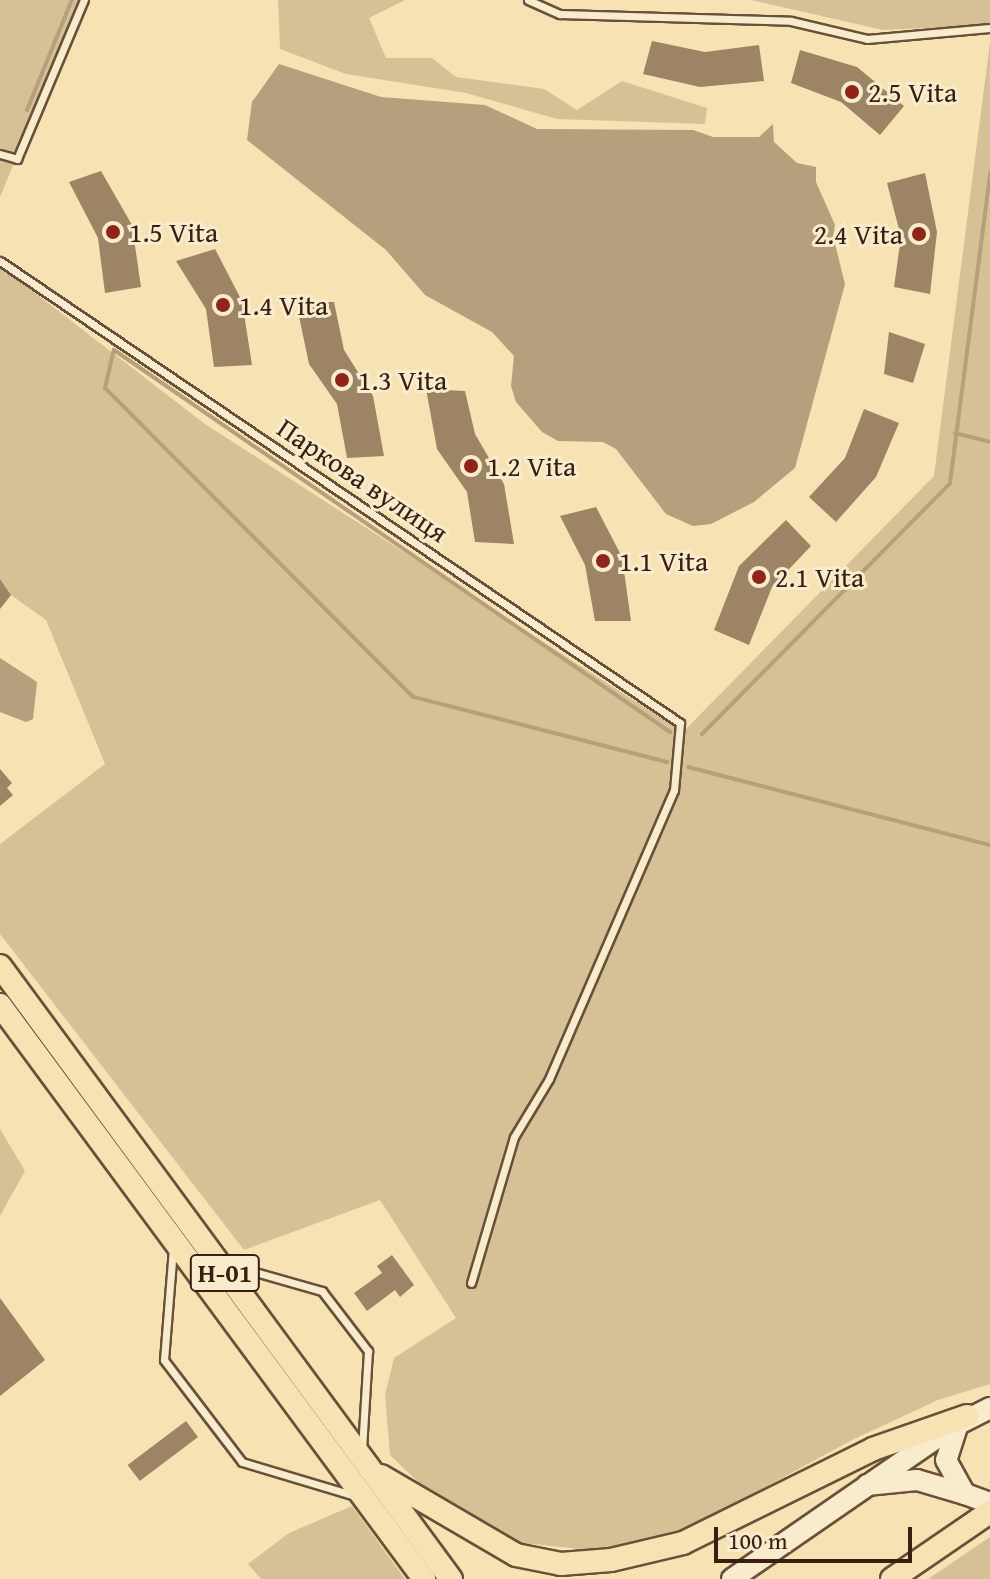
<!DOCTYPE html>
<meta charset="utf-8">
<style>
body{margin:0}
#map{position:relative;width:990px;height:1579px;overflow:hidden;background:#f6e2b2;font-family:"Gentium Book Plus",serif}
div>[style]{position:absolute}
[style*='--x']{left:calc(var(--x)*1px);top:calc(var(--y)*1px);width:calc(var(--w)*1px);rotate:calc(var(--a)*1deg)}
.green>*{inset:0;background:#d6c197}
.water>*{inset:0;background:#b69f7c}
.stream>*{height:4px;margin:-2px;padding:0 2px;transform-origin:2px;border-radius:2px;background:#b69f7c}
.building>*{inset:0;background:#9c8465;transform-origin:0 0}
.roads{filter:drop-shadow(2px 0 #6a4f3a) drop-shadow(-2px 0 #6a4f3a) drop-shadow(0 2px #6a4f3a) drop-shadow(0 -2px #6a4f3a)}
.lane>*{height:7px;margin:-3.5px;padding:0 3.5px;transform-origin:3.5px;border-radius:3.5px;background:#f9eccd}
.secondary>*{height:20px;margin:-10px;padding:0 10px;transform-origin:10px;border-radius:10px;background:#f9eccd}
.primary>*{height:22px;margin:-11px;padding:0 11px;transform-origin:11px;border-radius:11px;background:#f6e2b2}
.dots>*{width:22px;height:22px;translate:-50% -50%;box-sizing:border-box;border:4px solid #f9eccd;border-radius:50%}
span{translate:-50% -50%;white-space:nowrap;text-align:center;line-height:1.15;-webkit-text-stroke:6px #f9eccd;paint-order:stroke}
.shield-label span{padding:2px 6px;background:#f9eccd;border:2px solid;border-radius:6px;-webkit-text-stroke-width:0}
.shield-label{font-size:26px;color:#3b1e12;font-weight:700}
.poi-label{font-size:28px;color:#3b1e12}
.left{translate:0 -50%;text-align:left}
.right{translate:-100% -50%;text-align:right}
.street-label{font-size:28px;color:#3b1e12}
.scale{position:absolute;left:714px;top:1527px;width:198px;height:36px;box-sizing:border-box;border:4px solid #3b1e12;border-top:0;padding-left:10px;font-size:24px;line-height:28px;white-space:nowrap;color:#3b1e12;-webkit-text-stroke:6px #f9eccd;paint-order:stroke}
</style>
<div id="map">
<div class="green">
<i style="clip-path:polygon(0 0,82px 0,0 197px)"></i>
<i style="clip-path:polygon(405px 0,369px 18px,386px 58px,432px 58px,456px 77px,544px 89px,577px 110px,622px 81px,707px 108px,705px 124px,557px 119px,466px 93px,346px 74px,280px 49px,278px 0)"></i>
<i style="clip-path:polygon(751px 0,990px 0,990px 25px,883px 30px)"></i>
<i style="clip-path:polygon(990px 42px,990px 1384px,938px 1400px,854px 1439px,693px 1526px,638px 1546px,598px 1551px,514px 1542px,435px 1498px,390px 1455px,385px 1395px,394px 1358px,456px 1318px,380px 1200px,244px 1250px,0 934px,0 844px,105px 764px,46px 620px,11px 595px,0 579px,0 266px,205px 424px,683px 732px,934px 476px)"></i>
<i style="clip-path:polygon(0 1129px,25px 1171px,0 1216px)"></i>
<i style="clip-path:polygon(352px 1506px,405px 1579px,261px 1579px,248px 1564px,289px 1533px)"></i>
<i style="clip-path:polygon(990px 1537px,990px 1579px,928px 1579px)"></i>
</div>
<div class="water">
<i style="clip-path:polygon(279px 64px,381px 97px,485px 105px,537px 129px,693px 130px,713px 137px,759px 137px,773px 124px,774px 142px,797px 163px,816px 167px,816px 182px,835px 225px,833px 236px,845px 284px,795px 468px,754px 502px,711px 524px,693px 526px,666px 514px,616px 449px,603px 442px,558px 441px,542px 432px,516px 402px,511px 386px,514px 356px,492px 332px,425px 295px,386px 250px,247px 140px,252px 102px)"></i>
<i style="clip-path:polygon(0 658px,37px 682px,33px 719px,26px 722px,0 712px)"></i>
</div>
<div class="stream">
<i style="--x:27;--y:110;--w:119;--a:-67.8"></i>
<i style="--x:955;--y:433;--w:36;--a:14"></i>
<i style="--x:702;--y:734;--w:353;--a:-45.3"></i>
<i style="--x:950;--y:483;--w:313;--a:-82.6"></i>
<i style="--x:667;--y:762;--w:262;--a:-165.6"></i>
<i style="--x:413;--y:697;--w:436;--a:-134.9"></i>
<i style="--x:105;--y:388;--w:39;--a:-77"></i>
<i style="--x:114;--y:350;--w:675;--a:34.49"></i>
<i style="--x:688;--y:767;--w:312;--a:14.5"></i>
</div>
<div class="building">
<i style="clip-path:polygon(652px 41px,705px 52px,759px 45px,764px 81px,700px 87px,643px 74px)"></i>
<i style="clip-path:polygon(800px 50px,857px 67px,904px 106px,880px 135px,841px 102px,791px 83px)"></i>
<i style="clip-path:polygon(101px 171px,132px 225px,141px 287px,105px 293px,98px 238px,69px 182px)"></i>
<i style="clip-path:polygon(925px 173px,937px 232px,930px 294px,894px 287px,901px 237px,887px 183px)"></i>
<i style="clip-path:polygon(215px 249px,242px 301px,252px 365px,214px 367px,206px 309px,176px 261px)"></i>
<i style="clip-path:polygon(296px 302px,334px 302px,344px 350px,373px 396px,384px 456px,347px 458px,337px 404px,309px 364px)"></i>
<i style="clip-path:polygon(889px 332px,925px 344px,913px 383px,884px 374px)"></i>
<i style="clip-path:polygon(426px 389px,465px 391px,475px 434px,504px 484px,514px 544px,475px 542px,467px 492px,437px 449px)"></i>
<i style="clip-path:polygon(864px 409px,899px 423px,876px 477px,836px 522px,809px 497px,845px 458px)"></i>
<i style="clip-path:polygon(596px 507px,622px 557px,631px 621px,595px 621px,585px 565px,560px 516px)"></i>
<i style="clip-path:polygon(786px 520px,811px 546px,772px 587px,749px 645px,714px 630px,739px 566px)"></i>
<i style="clip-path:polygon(0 579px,11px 595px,0 609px)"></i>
<i style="clip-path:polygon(0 769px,12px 783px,7px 788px,13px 795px,0 806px)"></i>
<i style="clip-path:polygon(392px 1255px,414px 1285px,400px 1297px,395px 1290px,367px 1311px,354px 1293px,382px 1273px,377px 1266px)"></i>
<i style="clip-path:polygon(0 1298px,45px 1360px,0 1396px)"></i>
<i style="left:186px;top:1421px;width:20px;height:73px;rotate:53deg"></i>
</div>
<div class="roads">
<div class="lane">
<i style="--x:528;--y:0;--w:35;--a:24"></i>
<i style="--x:560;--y:14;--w:231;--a:1.7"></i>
<i style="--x:791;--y:21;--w:78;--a:13.3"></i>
<i style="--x:867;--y:39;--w:123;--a:-5.1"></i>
<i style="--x:0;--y:154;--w:18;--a:16"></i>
<i style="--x:17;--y:159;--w:173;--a:-67.2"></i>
<i style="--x:0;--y:261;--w:822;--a:34.19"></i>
<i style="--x:680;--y:723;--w:67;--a:95.1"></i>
<i style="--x:674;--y:790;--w:315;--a:113.4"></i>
<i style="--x:549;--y:1079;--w:68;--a:121.1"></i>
<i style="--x:514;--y:1137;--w:152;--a:106.4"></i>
<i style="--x:173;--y:1248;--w:112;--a:94.6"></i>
<i style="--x:164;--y:1360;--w:128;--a:52.6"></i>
<i style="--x:242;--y:1462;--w:118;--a:16.7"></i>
<i style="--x:227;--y:1264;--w:99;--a:15.9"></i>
<i style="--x:322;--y:1291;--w:76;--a:52.5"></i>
<i style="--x:368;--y:1351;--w:97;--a:93.5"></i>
</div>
<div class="secondary">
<i style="--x:990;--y:1408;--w:36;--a:153"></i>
<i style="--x:958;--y:1424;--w:38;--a:108"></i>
<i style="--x:946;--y:1460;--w:39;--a:61"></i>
<i style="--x:965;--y:1494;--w:27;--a:20"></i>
<i style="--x:867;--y:1485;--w:50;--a:-5.7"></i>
<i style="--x:917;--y:1480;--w:50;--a:16.3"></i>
<i style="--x:732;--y:1579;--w:266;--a:-34.6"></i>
</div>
<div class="primary">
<i style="--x:0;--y:966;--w:761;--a:53.66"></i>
<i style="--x:0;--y:1005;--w:714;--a:53.55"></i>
<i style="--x:381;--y:1476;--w:156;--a:30.3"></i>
<i style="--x:516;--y:1555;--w:46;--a:11.3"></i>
<i style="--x:561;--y:1564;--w:50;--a:-4.6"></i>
<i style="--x:611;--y:1560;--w:74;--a:-13.3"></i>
<i style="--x:683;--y:1543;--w:212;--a:-26.3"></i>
<i style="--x:873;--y:1449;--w:100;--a:-19.3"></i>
<i style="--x:892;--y:1579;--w:119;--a:-34.4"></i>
</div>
</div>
<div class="dots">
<i style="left:852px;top:92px;background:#8f2418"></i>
<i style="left:113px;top:232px;background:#8f2418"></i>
<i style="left:919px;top:234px;background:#8f2418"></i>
<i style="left:223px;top:305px;background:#8f2418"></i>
<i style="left:342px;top:380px;background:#8f2418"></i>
<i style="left:471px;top:466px;background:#8f2418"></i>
<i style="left:603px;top:561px;background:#8f2418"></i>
<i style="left:759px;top:577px;background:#8f2418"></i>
</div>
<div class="shield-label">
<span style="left:225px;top:1273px">Н-01</span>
</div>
<div class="poi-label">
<span class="left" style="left:868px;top:92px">2.5 Vita</span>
<span class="left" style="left:129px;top:232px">1.5 Vita</span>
<span class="right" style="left:903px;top:234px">2.4 Vita</span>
<span class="left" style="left:239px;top:305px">1.4 Vita</span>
<span class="left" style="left:358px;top:380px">1.3 Vita</span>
<span class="left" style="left:487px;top:466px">1.2 Vita</span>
<span class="left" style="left:619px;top:561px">1.1 Vita</span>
<span class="left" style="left:775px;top:577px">2.1 Vita</span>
</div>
<div class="street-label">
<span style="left:363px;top:480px;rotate:34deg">Паркова вулиця</span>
</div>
<div class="scale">100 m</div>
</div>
